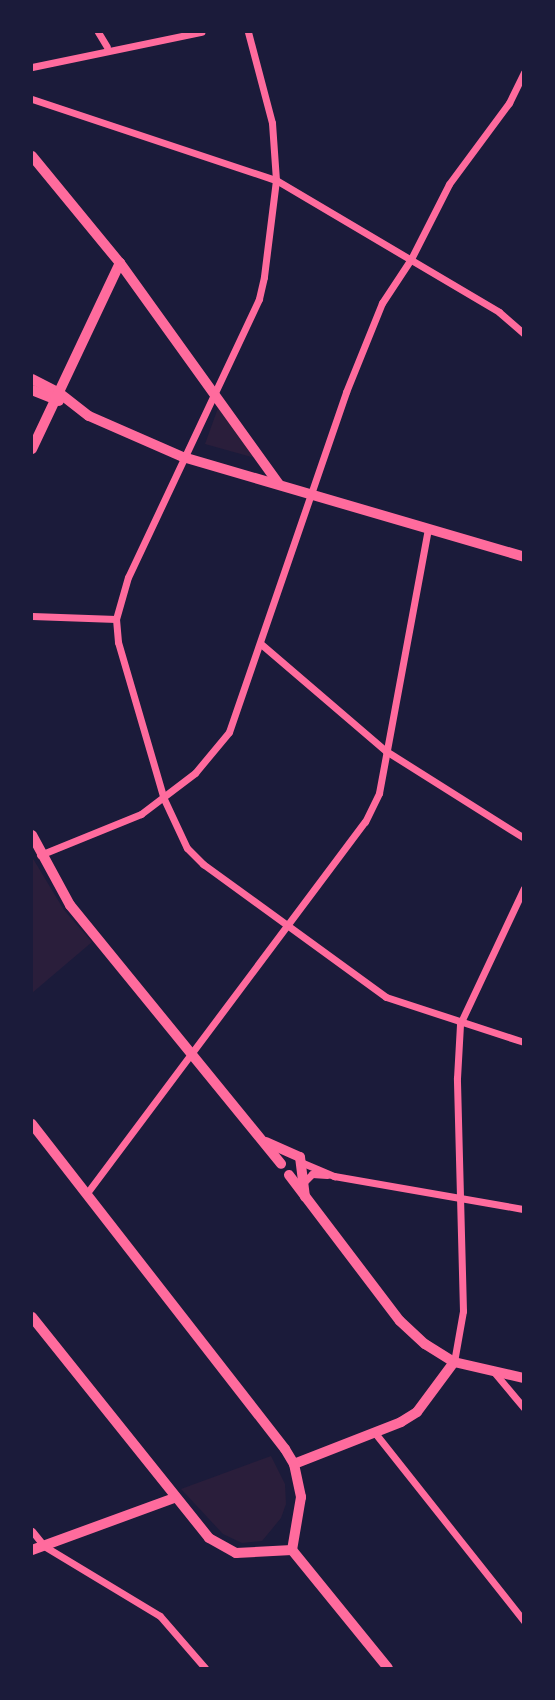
<!DOCTYPE html>
<style>
body{margin:0}
#map{position:relative;width:555px;height:1700px;overflow:hidden;background:#1b1b3a;font-family:Mulish,sans-serif}
div>[style]{position:absolute}
[style*='--x']{left:calc(var(--x)*1px);top:calc(var(--y)*1px);width:calc(var(--w)*1px);rotate:calc(var(--a)*1deg)}
.green>*{inset:0;background:#2a1e3b}
.minor>*{height:7px;margin:-3.5px;padding:0 3.5px;transform-origin:3.5px;border-radius:3.5px;background:#ff6b9d}
.tertiary>*{height:10px;margin:-5px;padding:0 5px;transform-origin:5px;border-radius:5px;background:#ff6b9d}
.secondary>*{height:10px;margin:-5px;padding:0 5px;transform-origin:5px;border-radius:5px;background:#ff6b9d}
span{translate:-50% -50%;white-space:nowrap;text-align:center;line-height:1.15;-webkit-text-stroke:5px #1b1b3a;paint-order:stroke}
.frame{position:absolute;inset:0;border:33px solid #1b1b3a;pointer-events:none}
</style>
<div id="map">
<div class="green">
<i style="clip-path:polygon(218px 408px,259px 459px,205px 444px)"></i>
<i style="clip-path:polygon(32px 857px,64px 910px,92px 942px,32px 993px)"></i>
<i style="clip-path:polygon(271px 1456px,285px 1484px,286px 1504px,281px 1518px,262px 1541px,242px 1543px,223px 1534px,181px 1489px)"></i>
</div>
<div class="minor">
<i style="--x:98;--y:32;--w:17;--a:59"></i>
<i style="--x:248;--y:32;--w:94;--a:75.2"></i>
<i style="--x:272;--y:123;--w:57;--a:86"></i>
<i style="--x:276;--y:180;--w:98;--a:97.1"></i>
<i style="--x:264;--y:277;--w:23;--a:103"></i>
<i style="--x:259;--y:299;--w:307;--a:115.2"></i>
<i style="--x:128;--y:577;--w:44;--a:105.9"></i>
<i style="--x:116;--y:619;--w:23;--a:85"></i>
<i style="--x:118;--y:642;--w:164;--a:73.7"></i>
<i style="--x:164;--y:799;--w:54;--a:64.9"></i>
<i style="--x:187;--y:848;--w:23;--a:45"></i>
<i style="--x:203;--y:864;--w:226;--a:36"></i>
<i style="--x:386;--y:997;--w:145;--a:18.1"></i>
<i style="--x:32;--y:67;--w:173;--a:-11.7"></i>
<i style="--x:32;--y:99;--w:257;--a:18.4"></i>
<i style="--x:276;--y:180;--w:259;--a:30.6"></i>
<i style="--x:499;--y:312;--w:33;--a:41"></i>
<i style="--x:32;--y:616;--w:84;--a:2"></i>
<i style="--x:261;--y:644;--w:165;--a:40.6"></i>
<i style="--x:386;--y:751;--w:163;--a:32.2"></i>
<i style="--x:40;--y:855;--w:109;--a:-22.1"></i>
<i style="--x:141;--y:814;--w:68;--a:-37.2"></i>
<i style="--x:195;--y:773;--w:53;--a:-50.3"></i>
<i style="--x:229;--y:732;--w:360;--a:-71"></i>
<i style="--x:346;--y:392;--w:96;--a:-68"></i>
<i style="--x:382;--y:303;--w:53;--a:-56.6"></i>
<i style="--x:411;--y:259;--w:84;--a:-63.1"></i>
<i style="--x:449;--y:184;--w:101;--a:-53.5"></i>
<i style="--x:509;--y:103;--w:34;--a:-64"></i>
<i style="--x:303;--y:1163;--w:34;--a:23"></i>
<i style="--x:334;--y:1176;--w:193;--a:9.9"></i>
<i style="--x:304;--y:1182;--w:11;--a:-45"></i>
<i style="--x:312;--y:1174;--w:15;--a:4"></i>
<i style="--x:87;--y:1193;--w:464;--a:-53.2"></i>
<i style="--x:365;--y:822;--w:32;--a:-64"></i>
<i style="--x:379;--y:793;--w:269;--a:-79.5"></i>
<i style="--x:454;--y:1362;--w:52;--a:-80"></i>
<i style="--x:463;--y:1311;--w:233;--a:-91.5"></i>
<i style="--x:457;--y:1078;--w:54;--a:-86.8"></i>
<i style="--x:460;--y:1024;--w:150;--a:-64.8"></i>
<i style="--x:494;--y:1372;--w:47;--a:50.2"></i>
<i style="--x:375;--y:1433;--w:240;--a:51.6"></i>
<i style="--x:32;--y:1531;--w:19;--a:51"></i>
<i style="--x:44;--y:1546;--w:135;--a:31.1"></i>
<i style="--x:160;--y:1616;--w:69;--a:49.1"></i>
</div>
<div class="tertiary">
<i style="--x:32;--y:156;--w:139;--a:50.6"></i>
<i style="--x:120;--y:263;--w:272;--a:54.3"></i>
<i style="--x:32;--y:379;--w:29;--a:27"></i>
<i style="--x:58;--y:392;--w:39;--a:38"></i>
<i style="--x:89;--y:416;--w:103;--a:23.6"></i>
<i style="--x:183;--y:457;--w:355;--a:16.3"></i>
<i style="--x:32;--y:390;--w:29;--a:22"></i>
<i style="--x:32;--y:449;--w:206;--a:-64.7"></i>
<i style="--x:32;--y:835;--w:80;--a:61.5"></i>
<i style="--x:70;--y:905;--w:334;--a:50.8"></i>
<i style="--x:266;--y:1142;--w:37;--a:24"></i>
<i style="--x:300;--y:1157;--w:40;--a:82.9"></i>
<i style="--x:289;--y:1175;--w:183;--a:52.8"></i>
<i style="--x:400;--y:1321;--w:34;--a:43"></i>
<i style="--x:425;--y:1344;--w:34;--a:32"></i>
<i style="--x:454;--y:1362;--w:72;--a:12.9"></i>
<i style="--x:32;--y:1317;--w:283;--a:51.3"></i>
<i style="--x:209;--y:1538;--w:31;--a:29"></i>
<i style="--x:236;--y:1553;--w:56;--a:-3.1"></i>
<i style="--x:294;--y:1464;--w:115;--a:-21.4"></i>
<i style="--x:401;--y:1422;--w:19;--a:-32"></i>
<i style="--x:417;--y:1412;--w:62;--a:-53.5"></i>
<i style="--x:32;--y:1550;--w:151;--a:-20.1"></i>
</div>
<div class="secondary">
<i style="--x:32;--y:1124;--w:412;--a:52.1"></i>
<i style="--x:285;--y:1449;--w:17;--a:59"></i>
<i style="--x:294;--y:1464;--w:34;--a:78"></i>
<i style="--x:301;--y:1497;--w:54;--a:99.6"></i>
<i style="--x:292;--y:1550;--w:152;--a:50.9"></i>
</div>
<div class="frame"></div>
</div>
